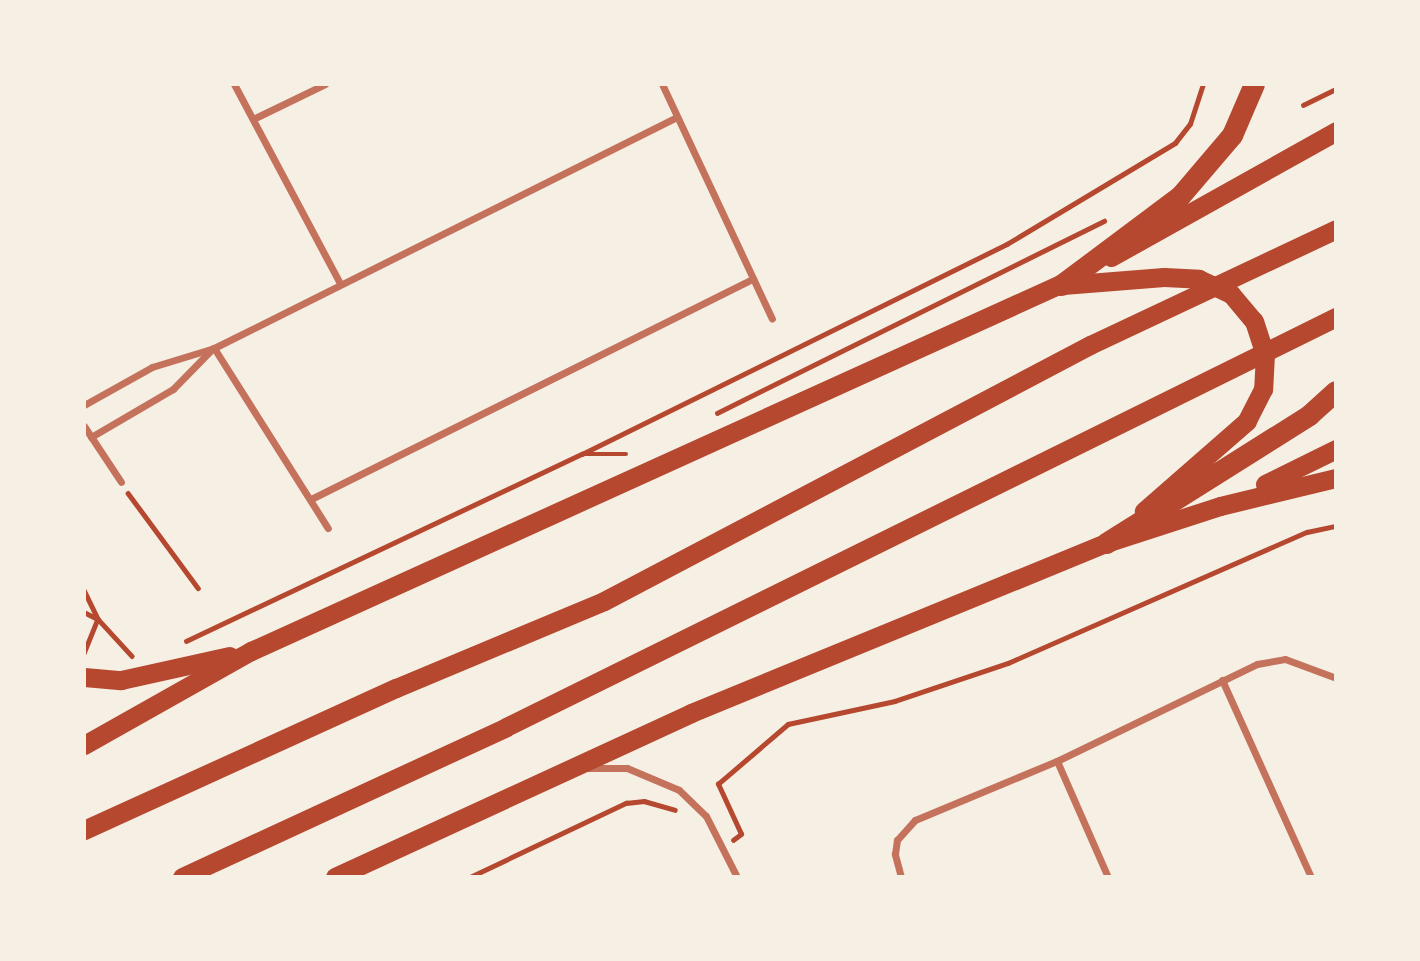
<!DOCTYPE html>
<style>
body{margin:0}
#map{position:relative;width:1420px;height:961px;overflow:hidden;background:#f6efe4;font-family:"Roboto Serif",serif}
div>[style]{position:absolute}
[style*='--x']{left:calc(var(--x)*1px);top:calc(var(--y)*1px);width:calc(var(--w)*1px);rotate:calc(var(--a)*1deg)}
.path>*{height:4.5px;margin:-2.25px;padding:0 2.25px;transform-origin:2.25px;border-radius:2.25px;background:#b5482f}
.minor>*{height:7px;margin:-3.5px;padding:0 3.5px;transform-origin:3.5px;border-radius:3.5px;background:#c5725c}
.trunk>*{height:19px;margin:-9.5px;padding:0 9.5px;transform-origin:9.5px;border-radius:9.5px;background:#b5482f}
.motorway>*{height:21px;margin:-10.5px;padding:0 10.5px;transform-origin:10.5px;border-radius:10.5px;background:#b5482f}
span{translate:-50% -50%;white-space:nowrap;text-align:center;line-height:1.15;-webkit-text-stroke:6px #f6efe4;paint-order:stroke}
.frame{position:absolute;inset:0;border:86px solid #f6efe4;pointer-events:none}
</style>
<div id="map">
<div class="path">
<i style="--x:1303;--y:105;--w:37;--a:-26"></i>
<i style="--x:717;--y:413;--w:432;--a:-26.4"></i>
<i style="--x:583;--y:454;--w:43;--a:0"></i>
<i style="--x:128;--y:493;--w:118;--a:53.6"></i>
<i style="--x:84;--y:590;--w:32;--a:64"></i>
<i style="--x:98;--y:619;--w:37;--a:112"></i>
<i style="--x:84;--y:612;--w:16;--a:27"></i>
<i style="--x:98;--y:619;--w:50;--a:47.4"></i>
<i style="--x:186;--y:641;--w:438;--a:-25.3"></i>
<i style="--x:582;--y:454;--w:474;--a:-26.3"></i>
<i style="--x:1007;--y:244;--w:196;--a:-31"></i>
<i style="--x:1175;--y:143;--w:24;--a:-52"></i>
<i style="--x:1190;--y:124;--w:42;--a:-72"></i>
<i style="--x:733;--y:840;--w:10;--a:-37"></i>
<i style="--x:741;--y:834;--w:55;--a:-114.7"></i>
<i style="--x:718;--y:784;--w:92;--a:-40.6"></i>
<i style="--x:788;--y:724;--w:109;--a:-12.1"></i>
<i style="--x:895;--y:701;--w:119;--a:-18.6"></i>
<i style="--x:1008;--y:663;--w:326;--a:-23.7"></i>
<i style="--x:1307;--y:532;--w:30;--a:-12"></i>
<i style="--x:470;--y:877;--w:173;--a:-25.4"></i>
<i style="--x:626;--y:803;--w:18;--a:-6"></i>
<i style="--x:644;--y:801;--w:32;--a:16"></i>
</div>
<div class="minor">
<i style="--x:234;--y:84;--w:225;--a:62"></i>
<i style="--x:662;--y:84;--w:259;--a:64.9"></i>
<i style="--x:253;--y:119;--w:80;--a:-25.9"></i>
<i style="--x:214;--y:348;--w:213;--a:57.7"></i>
<i style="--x:84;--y:405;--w:78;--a:-29.2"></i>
<i style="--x:152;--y:367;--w:65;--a:-17"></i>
<i style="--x:214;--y:348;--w:517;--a:-26.52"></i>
<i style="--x:84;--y:426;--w:67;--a:56.5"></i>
<i style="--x:91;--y:437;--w:95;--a:-30.3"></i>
<i style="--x:173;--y:389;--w:57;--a:-45.7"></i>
<i style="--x:311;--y:499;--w:494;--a:-26.5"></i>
<i style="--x:1222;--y:680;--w:216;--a:65.7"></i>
<i style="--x:1057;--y:761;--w:127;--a:66.3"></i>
<i style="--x:588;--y:768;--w:39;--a:0"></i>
<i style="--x:627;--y:768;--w:56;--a:22.9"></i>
<i style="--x:679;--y:790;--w:37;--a:44"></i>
<i style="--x:706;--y:816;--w:68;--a:63.1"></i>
<i style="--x:901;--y:877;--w:24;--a:-105"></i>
<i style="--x:895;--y:854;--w:14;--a:-82"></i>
<i style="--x:897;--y:840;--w:27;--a:-48"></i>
<i style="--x:915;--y:820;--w:154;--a:-22.6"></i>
<i style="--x:1057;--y:761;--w:222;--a:-25.9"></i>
<i style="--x:1257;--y:664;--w:28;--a:-10"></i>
<i style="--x:1285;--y:659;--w:54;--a:20.4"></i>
</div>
<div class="trunk">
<i style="--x:1111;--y:257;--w:258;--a:-29.2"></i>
<i style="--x:1063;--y:285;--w:101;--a:-4.5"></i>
<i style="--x:1164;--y:277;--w:35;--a:3"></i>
<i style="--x:1199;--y:279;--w:35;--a:25"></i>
<i style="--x:1231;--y:294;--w:35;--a:50"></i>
<i style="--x:1254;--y:321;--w:35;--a:72"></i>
<i style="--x:1265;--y:354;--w:35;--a:93"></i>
<i style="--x:1263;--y:389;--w:36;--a:117"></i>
<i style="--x:1247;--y:421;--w:137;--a:138.9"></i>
<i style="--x:1265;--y:484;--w:79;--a:-26.2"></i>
<i style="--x:84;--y:677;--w:37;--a:5"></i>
<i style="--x:121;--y:680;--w:111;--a:-12.5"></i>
<i style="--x:84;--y:745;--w:192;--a:-29.4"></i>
<i style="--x:251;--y:651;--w:906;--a:-24.39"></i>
<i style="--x:84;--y:830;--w:343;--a:-24.5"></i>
<i style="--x:396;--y:688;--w:225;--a:-22.7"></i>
<i style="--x:604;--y:601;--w:549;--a:-27.78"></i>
<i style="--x:1090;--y:345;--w:272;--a:-25.2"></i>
<i style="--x:182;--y:877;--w:357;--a:-24.8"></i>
<i style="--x:506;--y:727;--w:926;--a:-26.29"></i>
<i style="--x:335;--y:877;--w:392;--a:-24.7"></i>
<i style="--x:691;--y:713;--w:448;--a:-22.3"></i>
<i style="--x:1106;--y:543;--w:120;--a:-18"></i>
<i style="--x:1220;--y:506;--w:119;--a:-13.6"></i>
</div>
<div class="motorway">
<i style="--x:1061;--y:285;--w:149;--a:-36.8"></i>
<i style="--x:1180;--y:196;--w:80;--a:-49.6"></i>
<i style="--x:1232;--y:135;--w:56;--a:-66.7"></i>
<i style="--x:1106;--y:543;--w:240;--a:-32.2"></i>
<i style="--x:1309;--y:415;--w:36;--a:-42"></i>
</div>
<div class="frame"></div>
</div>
